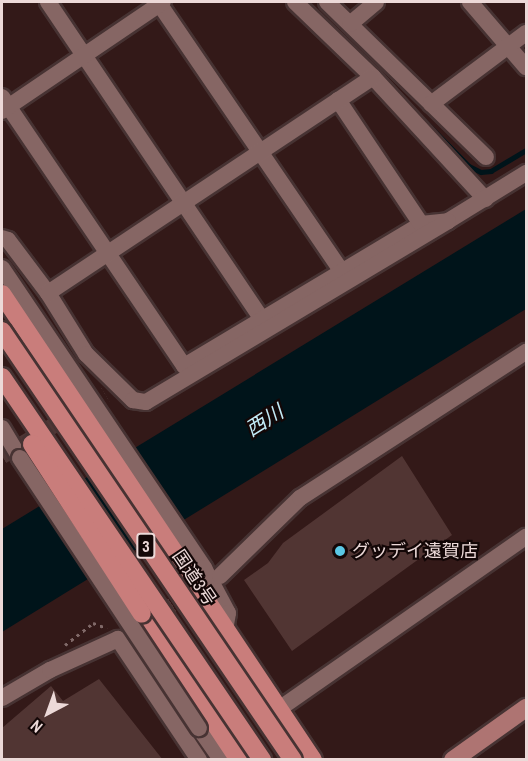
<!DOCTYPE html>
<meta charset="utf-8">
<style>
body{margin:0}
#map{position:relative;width:528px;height:761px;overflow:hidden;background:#331918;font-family:"Archivo Narrow","Noto Sans JP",sans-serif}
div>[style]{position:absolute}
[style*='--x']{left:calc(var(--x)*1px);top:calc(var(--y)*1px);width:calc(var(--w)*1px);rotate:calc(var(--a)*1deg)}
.water>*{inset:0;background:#00141a}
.stream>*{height:4.5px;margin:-2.25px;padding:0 2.25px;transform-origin:2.25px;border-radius:2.25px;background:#00141a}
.building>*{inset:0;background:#513533}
.minor-tunnel>*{height:16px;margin-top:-8px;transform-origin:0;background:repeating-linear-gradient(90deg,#4f3635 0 16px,transparent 0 24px)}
.path>*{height:3px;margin-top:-1.5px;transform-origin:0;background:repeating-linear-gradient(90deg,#806968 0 3px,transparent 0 7.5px)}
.roads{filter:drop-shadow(2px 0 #473333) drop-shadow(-2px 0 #473333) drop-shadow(0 2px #473333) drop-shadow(0 -2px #473333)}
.minor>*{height:16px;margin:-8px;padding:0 8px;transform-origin:8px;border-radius:8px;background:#866664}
.major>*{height:18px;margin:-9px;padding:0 9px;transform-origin:9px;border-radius:9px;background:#ae7472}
.highway>*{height:18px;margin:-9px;padding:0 9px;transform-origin:9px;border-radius:9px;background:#c97d7b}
.bridges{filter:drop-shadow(2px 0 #473333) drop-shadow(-2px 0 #473333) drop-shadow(0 2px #473333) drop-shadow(0 -2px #473333)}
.minor-bridge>*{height:16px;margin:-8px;padding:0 8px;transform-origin:8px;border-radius:8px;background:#866664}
.highway-bridge>*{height:18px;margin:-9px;padding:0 9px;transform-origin:9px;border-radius:9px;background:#c97d7b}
.dots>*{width:16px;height:16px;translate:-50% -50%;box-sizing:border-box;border:3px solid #130707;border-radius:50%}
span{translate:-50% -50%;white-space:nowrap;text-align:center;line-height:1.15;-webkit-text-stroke:4.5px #130707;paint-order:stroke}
.shield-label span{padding:2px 4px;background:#130707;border:2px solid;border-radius:4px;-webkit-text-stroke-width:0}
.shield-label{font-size:16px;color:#ecd9d8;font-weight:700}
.poi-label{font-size:18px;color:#ecd9d8}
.left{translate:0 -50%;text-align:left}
.street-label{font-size:18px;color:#ecd9d8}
.water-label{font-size:20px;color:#c2eaf6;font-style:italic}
.frame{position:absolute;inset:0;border:3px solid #ecd9d8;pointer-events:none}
.north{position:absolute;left:18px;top:683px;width:60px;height:60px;-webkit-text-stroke:4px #130707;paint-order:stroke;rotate:221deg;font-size:16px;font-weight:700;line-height:24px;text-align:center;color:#ecd9d8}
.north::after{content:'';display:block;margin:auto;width:21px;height:27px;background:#ecd9d8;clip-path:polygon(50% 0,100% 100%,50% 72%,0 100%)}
</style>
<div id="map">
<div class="water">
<i style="clip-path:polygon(526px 209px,526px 309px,2px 632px,2px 529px)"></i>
</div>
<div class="stream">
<i style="--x:307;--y:2;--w:17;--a:45"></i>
<i style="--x:415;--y:111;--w:77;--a:45.5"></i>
<i style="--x:469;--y:166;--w:13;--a:27"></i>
<i style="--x:481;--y:172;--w:10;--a:-6"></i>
<i style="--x:491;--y:171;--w:41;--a:-31"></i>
</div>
<div class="building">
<i style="clip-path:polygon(402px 456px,452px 535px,292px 651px,244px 580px,268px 563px,283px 543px)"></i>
<i style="clip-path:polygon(99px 679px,163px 760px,2px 760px,2px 728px,51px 686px,63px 701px)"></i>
</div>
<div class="minor-tunnel">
<i style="--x:2;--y:456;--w:120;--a:-30.6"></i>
<i style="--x:118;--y:639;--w:89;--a:-31.7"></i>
</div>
<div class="path">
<i style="--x:65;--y:645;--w:36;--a:-38"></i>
<i style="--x:93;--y:623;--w:15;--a:20"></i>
</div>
<div class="roads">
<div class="minor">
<i style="--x:48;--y:2;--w:382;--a:56"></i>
<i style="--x:158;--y:2;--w:327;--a:55.7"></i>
<i style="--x:295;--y:2;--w:108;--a:43.9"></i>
<i style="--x:373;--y:77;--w:166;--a:47.4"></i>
<i style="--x:327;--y:2;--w:222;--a:44.3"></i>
<i style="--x:470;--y:2;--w:86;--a:49.3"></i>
<i style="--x:350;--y:24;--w:34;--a:-40"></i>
<i style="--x:2;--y:97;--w:325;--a:55.9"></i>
<i style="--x:184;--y:366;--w:276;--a:-30.9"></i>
<i style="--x:421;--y:224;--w:27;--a:-6"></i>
<i style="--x:448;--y:221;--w:92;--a:-31.6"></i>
<i style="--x:338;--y:100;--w:149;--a:56.2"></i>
<i style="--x:431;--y:104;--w:119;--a:-36.8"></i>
<i style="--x:2;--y:111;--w:194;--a:-34.1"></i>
<i style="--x:2;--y:238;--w:6;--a:18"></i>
<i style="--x:8;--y:240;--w:66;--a:53"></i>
<i style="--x:48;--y:293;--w:72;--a:58.1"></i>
<i style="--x:86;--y:354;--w:66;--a:44.4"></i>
<i style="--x:133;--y:400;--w:13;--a:9"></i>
<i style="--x:146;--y:402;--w:352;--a:-30.9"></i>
<i style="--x:2;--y:268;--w:362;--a:56"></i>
<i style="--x:204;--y:568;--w:51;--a:61.9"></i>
<i style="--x:228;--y:613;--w:17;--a:100"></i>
<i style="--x:48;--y:293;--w:390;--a:-33.6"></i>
<i style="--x:2;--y:428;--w:35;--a:59"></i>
<i style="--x:220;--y:576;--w:112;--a:-44.3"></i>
<i style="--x:300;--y:498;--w:269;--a:-32.9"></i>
<i style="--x:2;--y:698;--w:56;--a:-30.3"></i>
<i style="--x:50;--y:670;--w:75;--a:-24.5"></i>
<i style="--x:118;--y:639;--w:146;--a:56.2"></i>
<i style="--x:279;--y:709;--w:301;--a:-34.9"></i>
<i style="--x:199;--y:728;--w:39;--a:55"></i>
</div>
<div class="major">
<i style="--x:453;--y:760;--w:90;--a:-35.5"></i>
</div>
<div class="highway">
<i style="--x:2;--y:294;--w:560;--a:56.28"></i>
<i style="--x:142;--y:614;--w:175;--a:56.4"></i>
</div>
</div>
<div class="bridges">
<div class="minor-bridge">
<i style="--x:20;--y:458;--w:324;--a:56.5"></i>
</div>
<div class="highway-bridge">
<i style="--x:2;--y:331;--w:518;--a:55.85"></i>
<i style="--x:2;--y:377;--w:463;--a:55.8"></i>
<i style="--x:32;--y:444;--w:202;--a:57.1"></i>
</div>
</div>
<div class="dots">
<i style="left:340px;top:551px;background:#5ac8e5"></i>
</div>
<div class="shield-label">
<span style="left:146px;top:546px">3</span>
</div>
<div class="poi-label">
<span class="left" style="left:352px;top:551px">グッデイ遠賀店</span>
</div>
<div class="street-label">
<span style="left:194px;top:578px;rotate:56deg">国道3号</span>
</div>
<div class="water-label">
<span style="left:264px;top:420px;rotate:-32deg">西川</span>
</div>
<div class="frame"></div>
<div class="north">N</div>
</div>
